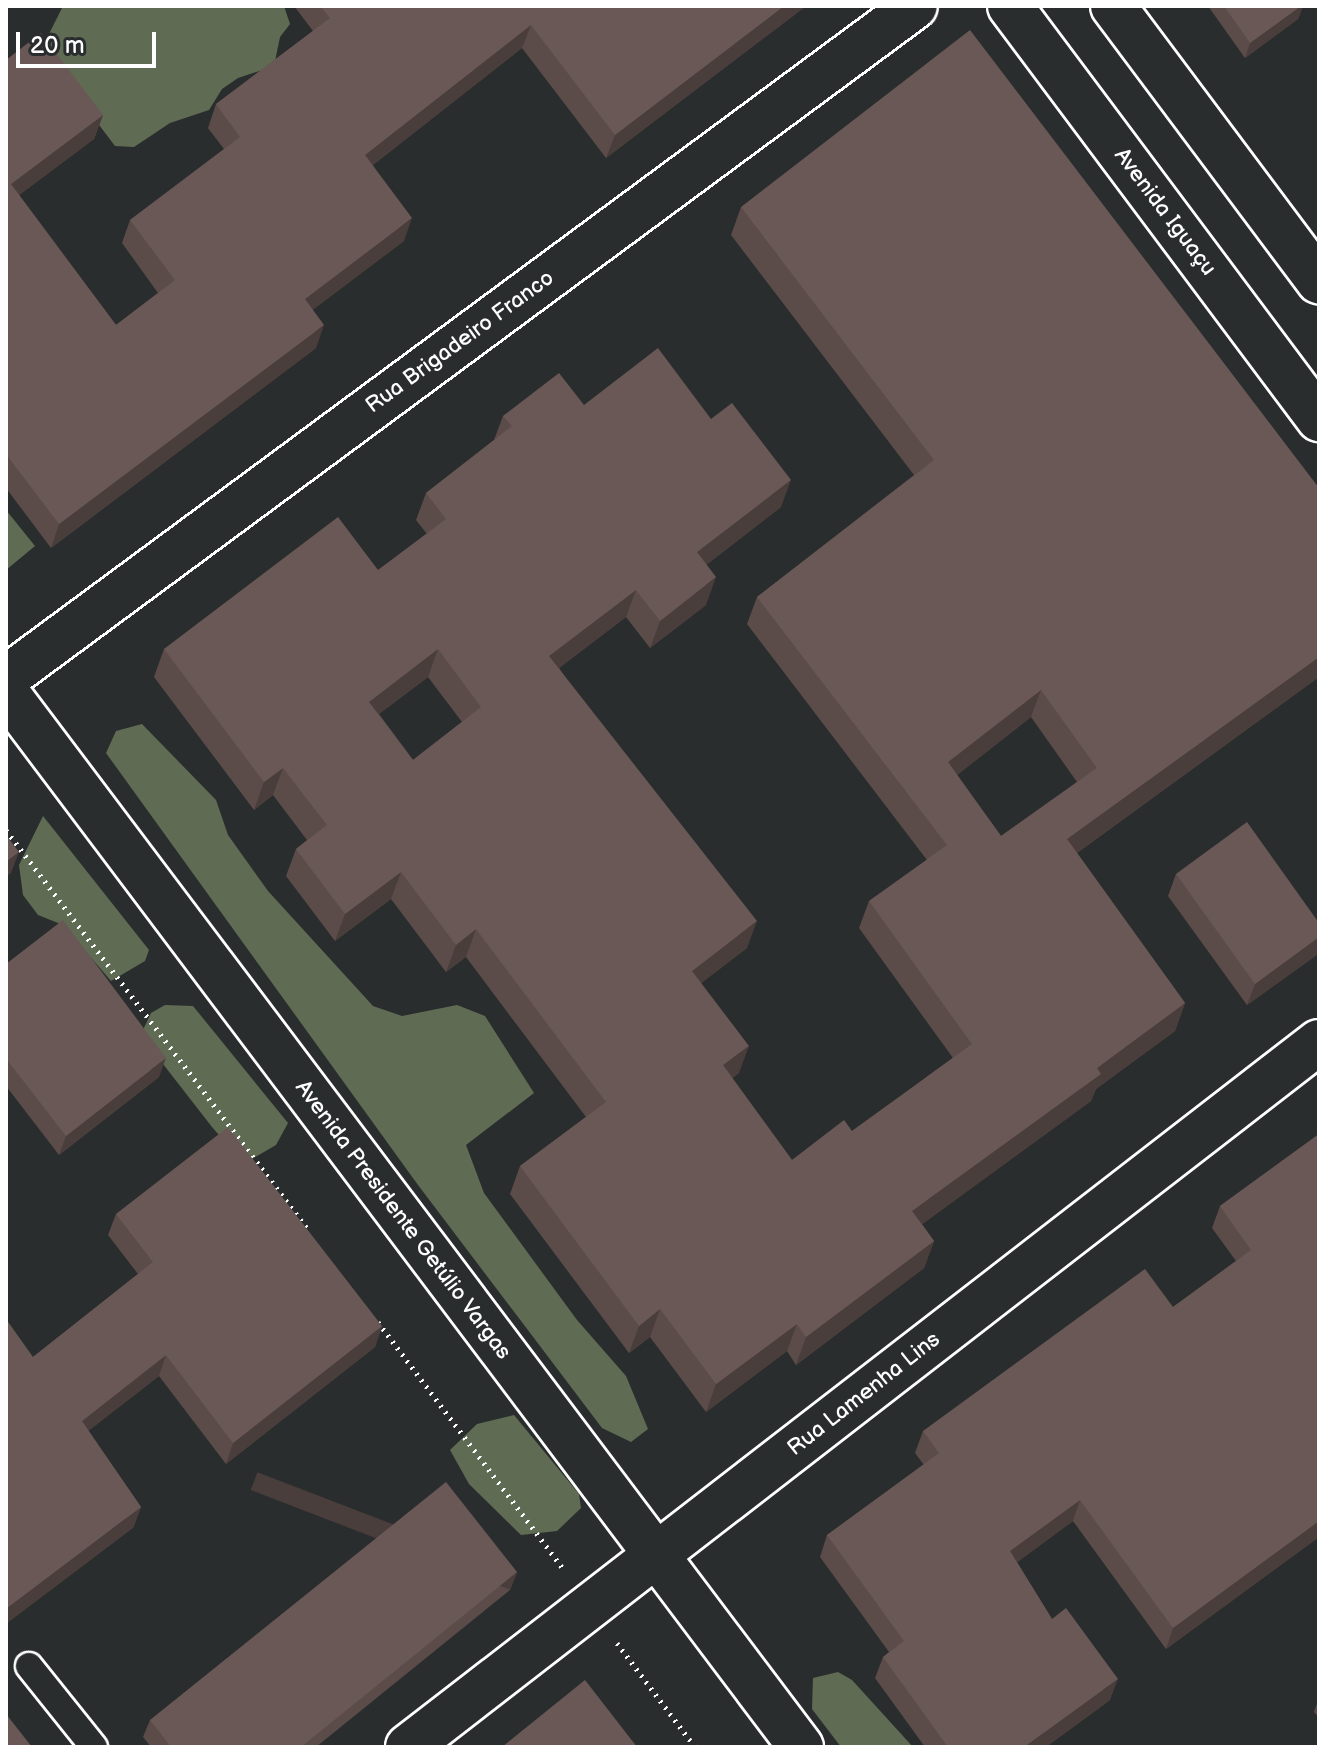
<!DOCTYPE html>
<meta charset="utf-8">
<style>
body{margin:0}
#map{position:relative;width:1325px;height:1753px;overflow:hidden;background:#2a2d2e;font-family:"Balsamiq Sans",sans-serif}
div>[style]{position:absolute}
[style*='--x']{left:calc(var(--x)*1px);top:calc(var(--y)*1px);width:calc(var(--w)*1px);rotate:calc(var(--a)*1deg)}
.green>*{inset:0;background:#5f6c53}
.path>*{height:5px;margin-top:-2.5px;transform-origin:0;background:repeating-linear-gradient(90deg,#fff 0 2px,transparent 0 8px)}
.roads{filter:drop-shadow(2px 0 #fff) drop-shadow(-2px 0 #fff) drop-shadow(0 2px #fff) drop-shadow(0 -2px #fff)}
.service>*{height:26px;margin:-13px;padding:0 13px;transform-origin:13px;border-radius:13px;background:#2a2d2e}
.secondary>*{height:44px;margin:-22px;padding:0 22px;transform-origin:22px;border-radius:22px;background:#2a2d2e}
.wall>*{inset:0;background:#5b4c4a}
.shaded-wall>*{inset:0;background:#4a3e3c;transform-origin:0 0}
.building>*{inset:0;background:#6a5856}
span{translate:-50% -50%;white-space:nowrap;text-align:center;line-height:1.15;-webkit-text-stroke:7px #2a2d2e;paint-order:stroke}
.street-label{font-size:22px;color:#fff}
.frame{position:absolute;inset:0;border:8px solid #fff;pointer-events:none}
.scale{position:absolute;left:16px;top:32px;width:140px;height:36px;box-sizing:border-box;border:4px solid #fff;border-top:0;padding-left:10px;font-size:24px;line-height:28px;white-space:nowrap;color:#fff;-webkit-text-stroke:6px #2a2d2e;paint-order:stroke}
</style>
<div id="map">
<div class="green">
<i style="clip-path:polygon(63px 6px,284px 6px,290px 24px,280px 37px,274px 66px,238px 78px,222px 89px,209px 110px,170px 123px,134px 147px,115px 146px,46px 55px,49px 34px)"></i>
<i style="clip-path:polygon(6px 510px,35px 546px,6px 570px)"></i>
<i style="clip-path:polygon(142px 724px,216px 800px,228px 835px,268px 891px,373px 1006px,402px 1016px,457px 1005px,485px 1016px,534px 1093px,466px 1145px,484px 1193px,577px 1320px,626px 1376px,648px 1429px,631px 1442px,602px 1428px,418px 1185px,106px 753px,116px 731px)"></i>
<i style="clip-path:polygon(43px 816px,149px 950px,145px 961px,111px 981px,63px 925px,38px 915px,23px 895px,19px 865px)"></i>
<i style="clip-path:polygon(165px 1005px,193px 1006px,288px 1123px,276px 1145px,252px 1159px,238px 1157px,212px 1127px,149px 1046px,143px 1030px,151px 1013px)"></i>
<i style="clip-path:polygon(514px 1415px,579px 1494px,581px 1508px,557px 1531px,521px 1535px,469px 1484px,450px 1450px,477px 1424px)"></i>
<i style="clip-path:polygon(838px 1672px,852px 1680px,913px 1747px,841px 1747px,812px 1709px,813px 1678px)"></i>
</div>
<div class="path">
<i style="--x:6;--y:830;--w:503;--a:52.92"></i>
<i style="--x:378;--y:1322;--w:310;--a:53.1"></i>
<i style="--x:617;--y:1643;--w:130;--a:53.1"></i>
</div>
<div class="roads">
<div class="service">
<i style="--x:29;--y:1666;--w:104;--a:51.3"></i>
</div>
<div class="secondary">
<i style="--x:1010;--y:6;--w:516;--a:53.2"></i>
<i style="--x:1113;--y:6;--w:344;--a:53.2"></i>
<i style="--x:6;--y:678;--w:1130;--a:-36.47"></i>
<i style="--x:6;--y:692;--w:1321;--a:53"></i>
<i style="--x:408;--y:1747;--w:1152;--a:-37.74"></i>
</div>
</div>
<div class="wall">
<i style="clip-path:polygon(294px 6px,806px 6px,606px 158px,522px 48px,373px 165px,404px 241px,313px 309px,316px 348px,51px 548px,6px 488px,6px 60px,103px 115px,94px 139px,19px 195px,116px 325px,158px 293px,122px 243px,130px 220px,224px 149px,208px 128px,216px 104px,313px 31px)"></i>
<i style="clip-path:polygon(1208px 6px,1303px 6px,1298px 19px,1245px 58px)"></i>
<i style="clip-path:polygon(evenodd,741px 207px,1319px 488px,1319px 677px,1077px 853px,1185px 1003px,1175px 1031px,1096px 1089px,1091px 1101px,922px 1224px,934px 1241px,924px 1268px,796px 1365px,787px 1351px,706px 1412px,650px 1337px,629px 1353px,510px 1194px,520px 1166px,586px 1117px,466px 957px,446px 972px,391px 899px,335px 941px,286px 876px,296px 849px,307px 840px,273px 795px,254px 810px,154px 677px,164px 649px,378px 570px,427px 534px,416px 520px,426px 493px,494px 440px,503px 416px,584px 405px,711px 419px,781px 507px,706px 565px,706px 605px,650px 648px,626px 617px,559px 668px,747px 948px,701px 983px,739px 1073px,732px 1078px,792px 1160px,852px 1131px,953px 1058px,859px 928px,869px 901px,927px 860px,747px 624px,757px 597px,914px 475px,731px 235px,741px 207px,428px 677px,462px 722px,413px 760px,379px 714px,428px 677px,741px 207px,1031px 717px,1077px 782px,1001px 836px,957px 775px,1031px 717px)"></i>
<i style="clip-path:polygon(1176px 874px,1319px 923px,1318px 954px,1247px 1005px,1168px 896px)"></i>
<i style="clip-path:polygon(6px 964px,159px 1077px,59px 1155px,6px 1086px)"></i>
<i style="clip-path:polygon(1319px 1134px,1319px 1537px,1166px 1649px,1073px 1521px,1017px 1562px,1052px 1619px,1110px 1700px,1046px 1747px,925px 1747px,875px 1678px,883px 1657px,889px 1652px,820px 1557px,827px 1535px,924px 1465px,915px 1453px,923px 1431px,1173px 1307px,1236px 1261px,1212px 1228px,1220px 1206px)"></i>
<i style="clip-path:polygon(116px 1214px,382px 1326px,375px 1347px,226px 1464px,159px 1376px,88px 1431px,141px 1507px,133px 1528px,33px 1357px,138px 1274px,108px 1235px)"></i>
<i style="clip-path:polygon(517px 1572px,510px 1590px,316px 1747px,151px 1747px,143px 1737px,150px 1720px)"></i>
<i style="clip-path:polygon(1319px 1698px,1319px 1718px,1314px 1712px)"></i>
</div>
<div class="shaded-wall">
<i style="clip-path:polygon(784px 6px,806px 6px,606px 158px,615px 135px)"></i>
<i style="clip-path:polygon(1301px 6px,1303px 6px,1298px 19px,1245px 58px,1250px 43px)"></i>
<i style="clip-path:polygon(531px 25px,522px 48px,356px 178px,365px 155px)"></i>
<i style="clip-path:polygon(103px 115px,94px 139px,6px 205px,11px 184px)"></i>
<i style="clip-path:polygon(412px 218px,404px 241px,297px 322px,305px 299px)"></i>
<i style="clip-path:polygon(324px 325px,316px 348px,51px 548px,59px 524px)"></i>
<i style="clip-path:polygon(791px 480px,781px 507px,687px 580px,697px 552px)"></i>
<i style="clip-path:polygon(716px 577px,706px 605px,650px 648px,660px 621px)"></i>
<i style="clip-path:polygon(636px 590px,626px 617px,539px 683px,549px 656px)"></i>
<i style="clip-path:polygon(438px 649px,428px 677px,359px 729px,369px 702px)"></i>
<i style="clip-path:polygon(1319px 657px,1319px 677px,1057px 867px,1067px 839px)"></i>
<i style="clip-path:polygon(1041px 690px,1031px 717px,938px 790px,948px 762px)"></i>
<i style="clip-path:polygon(283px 768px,273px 795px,254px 810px,264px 782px)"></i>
<i style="clip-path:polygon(19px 852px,11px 873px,6px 877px,6px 862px)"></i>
<i style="clip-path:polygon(401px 872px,391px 899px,335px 941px,345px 914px)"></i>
<i style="clip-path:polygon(757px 921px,747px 948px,682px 998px,692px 971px)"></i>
<i style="clip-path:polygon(476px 929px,466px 957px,446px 972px,456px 945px)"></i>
<i style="clip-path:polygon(1319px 937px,1318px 954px,1247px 1005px,1255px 984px)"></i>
<i style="clip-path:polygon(1185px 1003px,1175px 1031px,1096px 1089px,1091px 1101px,902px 1239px,912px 1211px,1097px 1068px)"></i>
<i style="clip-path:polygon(749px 1046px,739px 1073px,713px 1093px,723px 1065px)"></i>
<i style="clip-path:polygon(166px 1058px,159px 1077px,59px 1155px,66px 1136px)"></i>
<i style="clip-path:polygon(934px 1241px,924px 1268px,796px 1365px,806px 1337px)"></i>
<i style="clip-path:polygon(660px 1309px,650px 1337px,629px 1353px,639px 1326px)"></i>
<i style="clip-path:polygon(797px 1324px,787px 1351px,706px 1412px,716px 1384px)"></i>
<i style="clip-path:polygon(382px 1326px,375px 1347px,226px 1464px,233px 1443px)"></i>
<i style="clip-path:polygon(166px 1355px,159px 1376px,74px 1442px,82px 1421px)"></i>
<i style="clip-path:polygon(1080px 1500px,1073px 1521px,1003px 1573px,1010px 1551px)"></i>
<i style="clip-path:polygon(141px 1507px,133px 1528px,6px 1624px,6px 1609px)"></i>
<i style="clip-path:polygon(1319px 1521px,1319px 1537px,1166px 1649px,1173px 1628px)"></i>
<i style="left:517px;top:1572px;width:19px;height:278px;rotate:111deg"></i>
<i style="clip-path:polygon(1118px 1679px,1110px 1700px,1046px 1747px,1024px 1747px)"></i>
</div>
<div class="building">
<i style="clip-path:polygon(320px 6px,784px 6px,615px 135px,531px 25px,365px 155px,412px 218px,305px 299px,324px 325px,59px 524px,6px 454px,6px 60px,41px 33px,103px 115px,11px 184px,116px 325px,175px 280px,130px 220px,240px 137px,216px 104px,330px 18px)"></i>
<i style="clip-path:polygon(1224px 6px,1301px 6px,1250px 43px)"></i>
<i style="clip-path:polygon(evenodd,970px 30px,1319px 488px,1319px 657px,1067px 839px,1185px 1003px,1097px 1068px,1101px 1074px,912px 1211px,934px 1241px,806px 1337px,797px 1324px,716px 1384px,660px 1309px,639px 1326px,520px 1166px,606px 1102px,476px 929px,456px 945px,401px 872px,345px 914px,296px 849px,327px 825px,283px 768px,264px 782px,164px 649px,338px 517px,378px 570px,446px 519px,426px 493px,512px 426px,503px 416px,559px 373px,584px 405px,658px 348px,711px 419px,732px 403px,791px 480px,697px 552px,716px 577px,660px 621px,636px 590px,549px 656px,757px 921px,692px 971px,749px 1046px,723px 1065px,792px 1160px,844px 1120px,852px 1131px,972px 1044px,869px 901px,947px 845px,757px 597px,934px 460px,741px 207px,970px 30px,438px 649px,481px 707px,413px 760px,369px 702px,438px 649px,970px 30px,1041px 690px,1097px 768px,1001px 836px,948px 762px,1041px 690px)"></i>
<i style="clip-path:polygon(1247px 822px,1319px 923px,1319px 937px,1255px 984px,1176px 874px)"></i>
<i style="clip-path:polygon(6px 835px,19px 852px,6px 862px)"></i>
<i style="clip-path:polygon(63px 920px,166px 1058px,66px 1136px,8px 1061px,6px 1063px,6px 964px)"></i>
<i style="clip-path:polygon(228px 1127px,382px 1326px,233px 1443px,166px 1355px,82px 1421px,141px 1507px,6px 1609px,6px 1319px,33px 1357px,153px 1262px,116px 1214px)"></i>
<i style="clip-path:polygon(1319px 1134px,1319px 1521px,1173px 1628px,1080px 1500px,1010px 1551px,1052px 1619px,1066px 1608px,1118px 1679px,1024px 1747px,948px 1747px,883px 1657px,904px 1641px,827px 1535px,939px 1453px,923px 1431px,1145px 1269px,1173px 1307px,1251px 1250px,1220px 1206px)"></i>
<i style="clip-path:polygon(446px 1482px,517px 1572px,301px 1747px,171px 1747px,150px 1720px)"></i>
<i style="clip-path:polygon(585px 1680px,637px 1747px,502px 1747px)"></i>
<i style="clip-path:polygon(6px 1714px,32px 1747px,6px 1747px)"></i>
</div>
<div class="street-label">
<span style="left:1165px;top:212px;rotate:53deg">Avenida Iguaçu</span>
<span style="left:460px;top:342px;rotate:-36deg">Rua Brigadeiro Franco</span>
<span style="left:403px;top:1220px;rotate:53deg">Avenida Presidente Getúlio Vargas</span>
<span style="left:864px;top:1394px;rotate:-38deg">Rua Lamenha Lins</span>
</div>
<div class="frame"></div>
<div class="scale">20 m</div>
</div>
